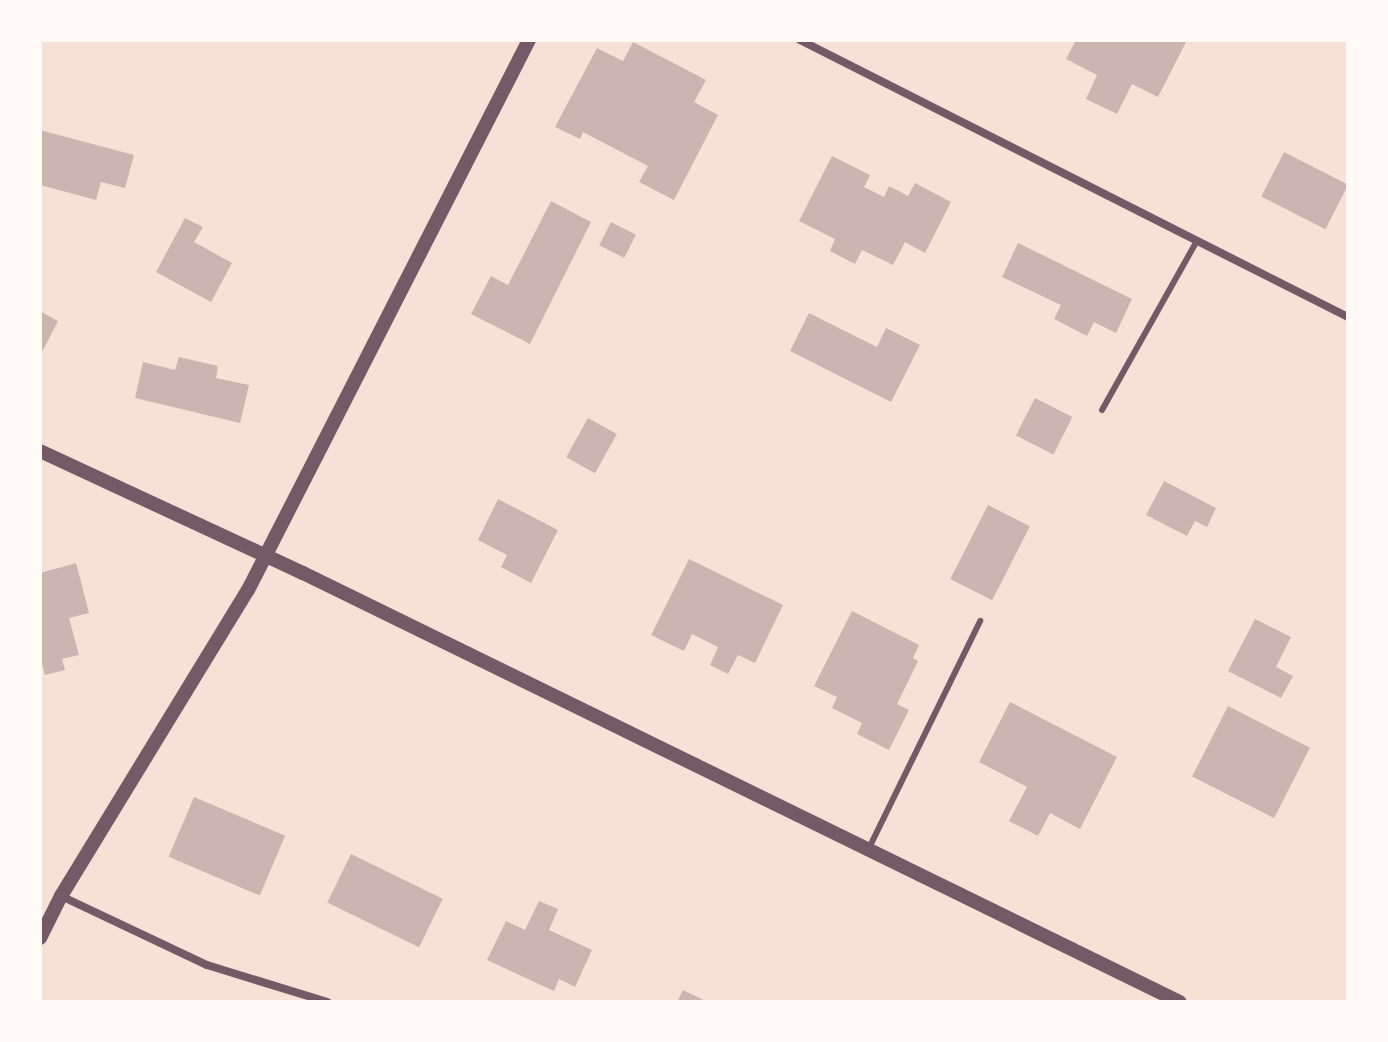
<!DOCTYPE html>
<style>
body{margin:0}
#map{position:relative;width:1388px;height:1042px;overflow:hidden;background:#f7e1d7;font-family:Montserrat,sans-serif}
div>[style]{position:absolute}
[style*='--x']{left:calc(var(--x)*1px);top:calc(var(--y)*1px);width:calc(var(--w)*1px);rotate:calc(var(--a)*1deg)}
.building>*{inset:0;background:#ccb4b1;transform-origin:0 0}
.service>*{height:6px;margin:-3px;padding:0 3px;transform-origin:3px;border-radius:3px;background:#755966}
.minor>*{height:8px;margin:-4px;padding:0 4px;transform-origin:4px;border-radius:4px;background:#755966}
.tertiary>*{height:14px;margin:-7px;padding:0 7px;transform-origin:7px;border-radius:7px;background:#755966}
span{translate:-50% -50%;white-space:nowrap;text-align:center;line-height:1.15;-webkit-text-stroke:7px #fffaf5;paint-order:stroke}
.frame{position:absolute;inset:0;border:42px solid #fffaf5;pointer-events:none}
</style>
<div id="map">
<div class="building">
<i style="clip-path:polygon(1076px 40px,1187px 40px,1158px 97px,1132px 84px,1117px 114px,1086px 99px,1097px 75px,1066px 59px)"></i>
<i style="clip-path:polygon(633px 42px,706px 80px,694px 102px,718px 115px,674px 200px,639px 182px,648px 166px,583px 132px,580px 139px,555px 127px,597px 48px,623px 61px)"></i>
<i style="clip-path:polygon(40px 130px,134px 155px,125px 188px,101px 182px,96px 200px,40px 185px)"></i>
<i style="left:1284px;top:152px;width:72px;height:50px;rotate:27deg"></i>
<i style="clip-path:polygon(832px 156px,870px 175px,864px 187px,884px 197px,889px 186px,908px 196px,915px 183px,951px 202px,925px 253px,905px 242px,893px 265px,862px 250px,855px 264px,830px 251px,835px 239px,799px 221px)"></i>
<i style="clip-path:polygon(551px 201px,591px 222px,530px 344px,471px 314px,491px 276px,508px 285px)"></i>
<i style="clip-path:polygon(185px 218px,203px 227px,194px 242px,232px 263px,211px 302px,156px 272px)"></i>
<i style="left:611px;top:222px;width:28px;height:26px;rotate:27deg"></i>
<i style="clip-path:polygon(1018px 243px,1132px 299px,1116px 333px,1094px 322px,1087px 336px,1054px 319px,1061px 305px,1002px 277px)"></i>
<i style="clip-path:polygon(40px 311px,58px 321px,40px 356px)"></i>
<i style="clip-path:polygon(809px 313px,877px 347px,886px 328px,920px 345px,891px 402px,790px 351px)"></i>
<i style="clip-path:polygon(179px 357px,218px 366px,216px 378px,249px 385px,240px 423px,135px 398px,143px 362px,175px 370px)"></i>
<i style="left:1035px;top:398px;width:42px;height:42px;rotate:27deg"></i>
<i style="left:588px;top:418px;width:33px;height:45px;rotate:29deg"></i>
<i style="clip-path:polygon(1164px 481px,1216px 508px,1207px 527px,1195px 521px,1187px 536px,1146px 515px)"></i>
<i style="clip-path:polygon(498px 499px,558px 530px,531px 583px,501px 567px,507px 555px,478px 540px)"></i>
<i style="left:988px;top:505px;width:47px;height:83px;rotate:27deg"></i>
<i style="clip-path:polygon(689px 559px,783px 605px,755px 663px,738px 655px,728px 674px,710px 665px,718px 647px,692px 634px,684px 651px,651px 635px)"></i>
<i style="clip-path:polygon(76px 563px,89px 613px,69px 618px,79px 655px,62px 659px,65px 670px,45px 675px,40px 656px,40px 573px)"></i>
<i style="clip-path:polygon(852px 611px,919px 645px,913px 658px,918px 661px,897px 704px,909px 710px,889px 750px,857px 734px,862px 723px,832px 708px,837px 697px,814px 686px)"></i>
<i style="clip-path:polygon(1255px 619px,1291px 637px,1276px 667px,1293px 676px,1281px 698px,1228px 671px)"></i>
<i style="clip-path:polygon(1010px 702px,1117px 757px,1080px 829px,1050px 813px,1038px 836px,1009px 821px,1027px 787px,979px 762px)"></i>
<i style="left:1228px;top:706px;width:92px;height:79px;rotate:27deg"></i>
<i style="left:194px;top:797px;width:99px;height:65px;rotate:23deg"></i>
<i style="left:351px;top:854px;width:102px;height:54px;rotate:26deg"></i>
<i style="clip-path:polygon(539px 901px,558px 909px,549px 930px,592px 950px,575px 987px,559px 979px,554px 991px,487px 960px,506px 921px,525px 930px)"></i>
<i style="clip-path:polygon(683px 990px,708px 1002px,677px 1002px)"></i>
</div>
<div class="service">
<i style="--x:1102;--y:410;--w:194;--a:-60.7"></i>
<i style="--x:869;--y:848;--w:253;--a:-63.9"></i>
</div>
<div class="minor">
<i style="--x:800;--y:40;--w:614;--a:26.82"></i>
<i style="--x:61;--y:896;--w:161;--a:25.3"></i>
<i style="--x:207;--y:965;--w:126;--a:17.1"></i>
</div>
<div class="tertiary">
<i style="--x:40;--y:451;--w:290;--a:24.9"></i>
<i style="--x:303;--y:573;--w:976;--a:26.07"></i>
<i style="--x:40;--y:938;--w:47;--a:-63.4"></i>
<i style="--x:61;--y:896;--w:359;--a:-58.6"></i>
<i style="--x:248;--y:590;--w:618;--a:-62.94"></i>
</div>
<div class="frame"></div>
</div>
